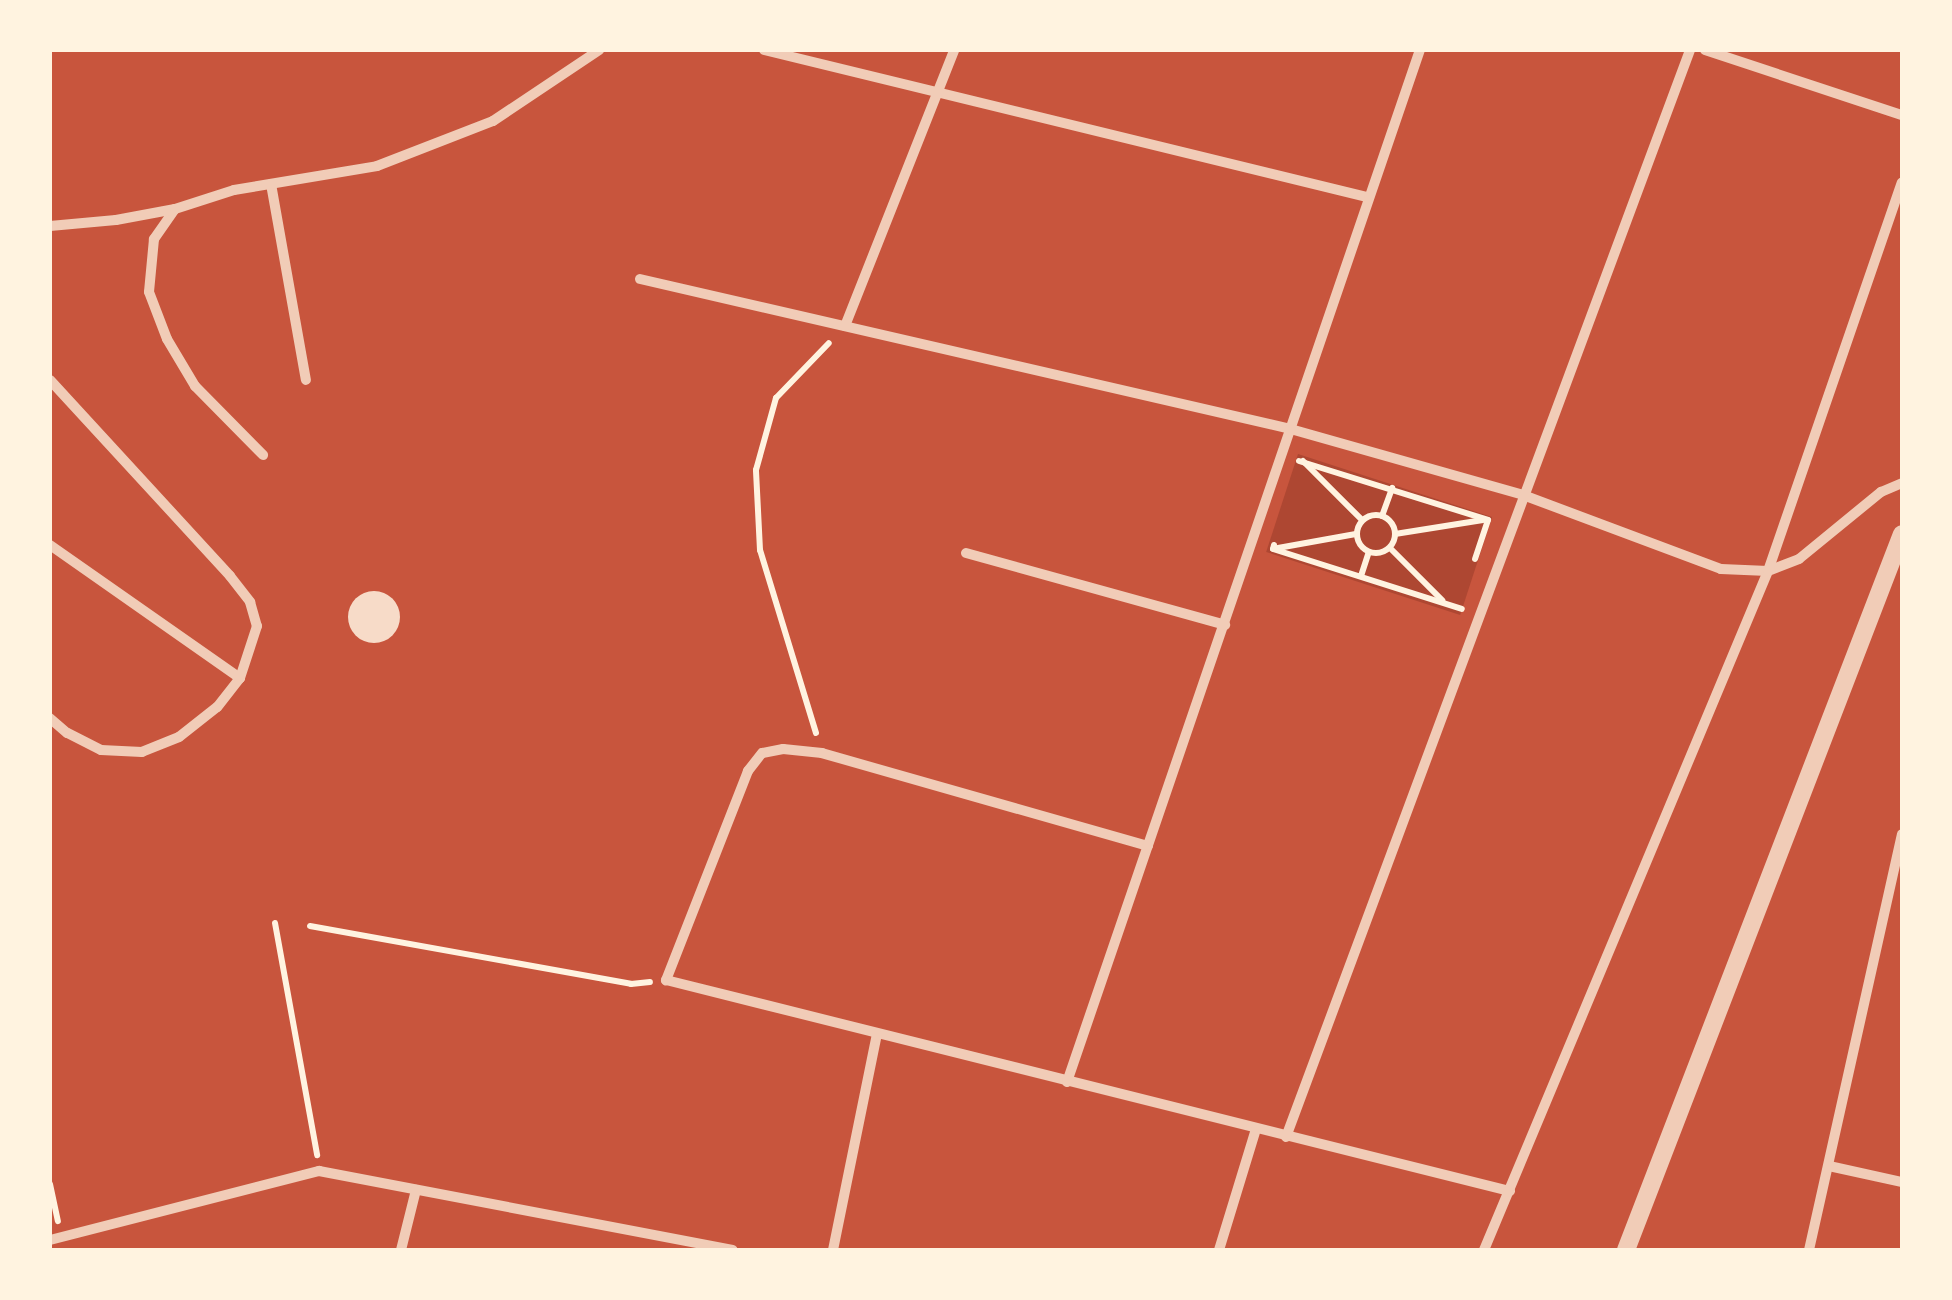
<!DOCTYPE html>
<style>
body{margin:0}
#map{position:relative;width:1952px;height:1300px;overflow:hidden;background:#c8553d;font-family:Cabin,sans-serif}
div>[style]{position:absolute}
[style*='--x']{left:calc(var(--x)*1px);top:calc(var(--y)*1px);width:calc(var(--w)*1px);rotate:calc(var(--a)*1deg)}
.green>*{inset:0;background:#ae4732;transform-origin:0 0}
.building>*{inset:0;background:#f7dbc8}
.round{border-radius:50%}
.path>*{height:6px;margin:-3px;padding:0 3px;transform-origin:3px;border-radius:3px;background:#fff3e0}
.path>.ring{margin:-3px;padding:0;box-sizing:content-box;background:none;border:6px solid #fff3e0;border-radius:50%}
.minor>*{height:10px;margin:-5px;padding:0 5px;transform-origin:5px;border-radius:5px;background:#f1ccb7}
.tertiary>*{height:18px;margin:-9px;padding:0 9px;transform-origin:9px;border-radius:9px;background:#f1ccb7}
span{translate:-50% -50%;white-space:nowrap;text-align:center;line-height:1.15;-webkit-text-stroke:8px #fff3e0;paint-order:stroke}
.frame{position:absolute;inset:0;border:52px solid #fff3e0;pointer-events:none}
</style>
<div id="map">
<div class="green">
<i style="left:1298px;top:454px;width:204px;height:103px;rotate:18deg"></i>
</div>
<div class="building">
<i class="round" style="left:348px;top:591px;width:52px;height:52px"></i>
</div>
<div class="path">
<i style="--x:1299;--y:461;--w:198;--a:17.3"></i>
<i style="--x:1488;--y:520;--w:41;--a:108.4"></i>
<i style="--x:1303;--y:461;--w:83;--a:45"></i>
<i class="ring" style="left:1357px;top:515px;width:32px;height:32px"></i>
<i style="--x:1382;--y:516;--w:30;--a:-70"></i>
<i style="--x:1395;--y:534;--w:89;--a:-9"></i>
<i style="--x:1274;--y:545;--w:4;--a:104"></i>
<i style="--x:1273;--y:549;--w:198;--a:17.6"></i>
<i style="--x:1278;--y:548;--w:79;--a:-10.2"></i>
<i style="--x:1390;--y:548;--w:74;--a:45"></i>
<i style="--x:1361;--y:576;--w:25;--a:-72"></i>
<i style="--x:816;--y:733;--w:191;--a:-107"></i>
<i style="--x:760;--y:550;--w:80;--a:-92.9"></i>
<i style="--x:756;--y:470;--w:75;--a:-74.5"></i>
<i style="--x:776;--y:398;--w:76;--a:-46.1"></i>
<i style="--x:275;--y:923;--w:236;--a:79.7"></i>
<i style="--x:310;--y:926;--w:326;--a:10.2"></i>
<i style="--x:631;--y:984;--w:19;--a:-6"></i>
<i style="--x:50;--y:1184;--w:38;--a:78"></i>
</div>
<div class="minor">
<i style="--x:764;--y:50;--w:621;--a:13.7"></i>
<i style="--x:1705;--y:50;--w:207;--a:18.3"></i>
<i style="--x:271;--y:184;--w:199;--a:79.9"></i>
<i style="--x:175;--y:209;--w:37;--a:125"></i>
<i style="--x:154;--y:239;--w:53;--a:95.4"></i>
<i style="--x:149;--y:292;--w:50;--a:69"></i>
<i style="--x:167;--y:339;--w:55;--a:59.2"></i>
<i style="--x:195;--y:386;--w:97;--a:45.4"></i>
<i style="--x:50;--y:226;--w:66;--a:-5.2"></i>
<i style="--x:116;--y:220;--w:60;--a:-10.6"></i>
<i style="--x:175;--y:209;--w:62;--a:-17.9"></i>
<i style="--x:234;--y:190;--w:145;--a:-9.5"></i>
<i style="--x:377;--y:166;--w:124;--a:-21.2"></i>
<i style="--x:493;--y:121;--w:128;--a:-33.8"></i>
<i style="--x:640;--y:279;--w:664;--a:12.97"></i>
<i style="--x:1287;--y:428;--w:245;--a:15.8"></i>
<i style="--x:1523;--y:495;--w:211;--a:20.5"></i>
<i style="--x:1721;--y:569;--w:47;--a:2.4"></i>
<i style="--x:1768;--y:571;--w:33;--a:-21"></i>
<i style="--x:1799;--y:559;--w:106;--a:-39.3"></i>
<i style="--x:1881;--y:492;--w:23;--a:-23"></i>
<i style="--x:845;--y:326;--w:297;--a:-68.4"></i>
<i style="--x:50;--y:380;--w:266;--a:47.4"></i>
<i style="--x:230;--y:576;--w:33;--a:52"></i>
<i style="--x:250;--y:602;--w:25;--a:74"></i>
<i style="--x:257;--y:626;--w:55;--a:108.1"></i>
<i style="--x:240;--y:678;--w:37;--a:128"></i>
<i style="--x:217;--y:707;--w:48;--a:141.7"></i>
<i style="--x:179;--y:737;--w:40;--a:158"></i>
<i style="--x:142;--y:752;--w:41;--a:-177.2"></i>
<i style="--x:101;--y:750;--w:38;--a:-153"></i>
<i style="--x:67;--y:733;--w:23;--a:-139"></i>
<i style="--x:50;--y:545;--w:232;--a:35"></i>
<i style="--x:966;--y:553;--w:269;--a:15.5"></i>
<i style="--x:1148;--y:846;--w:339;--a:-164.1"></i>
<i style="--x:822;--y:753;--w:39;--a:-174"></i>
<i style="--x:783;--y:749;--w:21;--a:169"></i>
<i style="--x:762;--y:753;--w:23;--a:128"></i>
<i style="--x:748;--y:771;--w:225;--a:111.4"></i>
<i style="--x:666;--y:980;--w:870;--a:14.04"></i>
<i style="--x:1067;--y:1082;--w:1091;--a:-71.12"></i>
<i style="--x:1286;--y:1137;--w:1160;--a:-69.61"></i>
<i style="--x:1829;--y:1166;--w:75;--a:12.4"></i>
<i style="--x:50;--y:1240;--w:278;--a:-14.4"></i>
<i style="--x:319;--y:1171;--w:421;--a:10.8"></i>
<i style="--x:401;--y:1250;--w:62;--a:-76"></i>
<i style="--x:833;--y:1250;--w:220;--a:-78.5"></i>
<i style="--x:1219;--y:1250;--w:127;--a:-73"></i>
<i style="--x:1484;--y:1250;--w:736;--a:-67.3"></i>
<i style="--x:1768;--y:571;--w:411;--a:-71"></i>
<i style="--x:1809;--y:1250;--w:426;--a:-77.4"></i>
</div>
<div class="tertiary">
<i style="--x:1626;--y:1250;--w:767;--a:-68.92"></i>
</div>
<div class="frame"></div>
</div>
